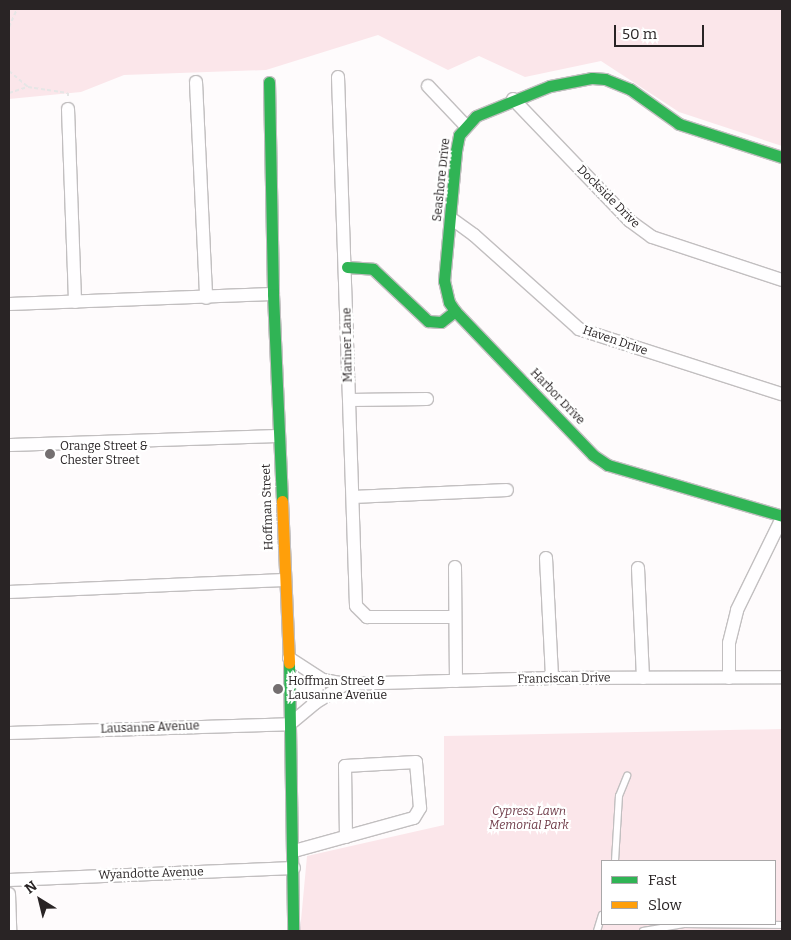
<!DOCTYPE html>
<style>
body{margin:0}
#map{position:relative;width:791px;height:940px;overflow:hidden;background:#fefbfc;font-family:Bitter,serif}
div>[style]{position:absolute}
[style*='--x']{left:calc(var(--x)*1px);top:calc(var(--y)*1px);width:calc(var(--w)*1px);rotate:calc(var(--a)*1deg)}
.green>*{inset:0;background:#fbe6ea}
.path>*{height:2px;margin-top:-1px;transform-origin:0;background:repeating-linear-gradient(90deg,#e6e6e6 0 4px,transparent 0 6.5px)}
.roads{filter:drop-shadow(1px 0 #c2bfc0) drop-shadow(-1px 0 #c2bfc0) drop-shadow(0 1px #c2bfc0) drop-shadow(0 -1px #c2bfc0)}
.lane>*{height:6px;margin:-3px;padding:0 3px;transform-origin:3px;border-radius:3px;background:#fffeff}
.street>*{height:12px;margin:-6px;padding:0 6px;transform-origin:6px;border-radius:6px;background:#fffeff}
.fast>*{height:11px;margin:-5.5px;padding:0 5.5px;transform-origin:5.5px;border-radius:5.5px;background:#30b455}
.slow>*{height:11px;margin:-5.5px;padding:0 5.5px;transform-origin:5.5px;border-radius:5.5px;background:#ff9f0a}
.dots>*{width:14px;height:14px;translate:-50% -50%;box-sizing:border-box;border:2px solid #fff;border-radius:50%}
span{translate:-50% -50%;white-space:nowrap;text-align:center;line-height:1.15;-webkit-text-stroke:4px #fff;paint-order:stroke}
.street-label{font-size:12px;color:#292425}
.poi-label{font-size:12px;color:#292425}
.left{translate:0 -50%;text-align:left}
.park-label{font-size:12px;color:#6e3a47;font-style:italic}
.frame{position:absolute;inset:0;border:10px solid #292425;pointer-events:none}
.legend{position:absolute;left:601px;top:860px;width:175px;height:65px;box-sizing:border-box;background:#fff;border:1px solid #a9a7a8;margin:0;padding:6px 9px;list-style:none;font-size:15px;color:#292425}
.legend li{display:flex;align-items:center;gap:10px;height:25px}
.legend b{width:25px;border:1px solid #a9a7a8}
.north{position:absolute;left:15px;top:875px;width:50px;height:50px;-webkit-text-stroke:4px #fff;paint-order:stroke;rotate:324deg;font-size:14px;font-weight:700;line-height:20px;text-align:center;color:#292425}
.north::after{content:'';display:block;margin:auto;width:18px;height:22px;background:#292425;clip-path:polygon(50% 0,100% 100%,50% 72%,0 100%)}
.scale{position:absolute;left:614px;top:25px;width:90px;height:22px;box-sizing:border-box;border:2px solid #292425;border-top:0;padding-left:6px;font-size:15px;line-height:18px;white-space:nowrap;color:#292425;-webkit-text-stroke:4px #fff;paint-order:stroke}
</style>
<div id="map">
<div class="green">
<i style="clip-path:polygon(9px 9px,782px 9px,782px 146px,679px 112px,601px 61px,525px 77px,479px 56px,448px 70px,378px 35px,266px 70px,124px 75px,81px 92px,9px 99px)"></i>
<i style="clip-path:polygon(evenodd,782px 729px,782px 931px,300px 931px,307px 856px,444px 825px,444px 736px,782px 729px,602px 861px,775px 861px,775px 924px,602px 924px,602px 861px)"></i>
</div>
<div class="path">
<i style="--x:9;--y:27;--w:20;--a:-66"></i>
<i style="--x:9;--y:71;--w:25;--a:40"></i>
<i style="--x:28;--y:87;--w:40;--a:8.5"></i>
<i style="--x:68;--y:93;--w:3;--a:90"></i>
<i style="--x:9;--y:93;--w:20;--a:-18"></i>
</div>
<div class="roads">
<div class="lane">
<i style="--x:615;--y:861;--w:65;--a:-86.5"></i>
<i style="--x:619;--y:796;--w:22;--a:-68"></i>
<i style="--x:597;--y:931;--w:17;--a:-73"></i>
<i style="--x:643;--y:931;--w:43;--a:-9.5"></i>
<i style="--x:685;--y:924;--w:97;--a:0.6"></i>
</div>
<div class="street">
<i style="--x:338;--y:77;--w:529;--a:88.05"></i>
<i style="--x:356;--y:606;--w:16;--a:45"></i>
<i style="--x:367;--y:617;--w:88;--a:0"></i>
<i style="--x:196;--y:82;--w:216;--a:87.3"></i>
<i style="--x:428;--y:86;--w:54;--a:46.5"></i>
<i style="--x:513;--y:99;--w:169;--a:46.2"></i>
<i style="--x:630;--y:221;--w:27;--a:36"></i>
<i style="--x:652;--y:237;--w:137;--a:18.3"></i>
<i style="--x:68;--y:109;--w:193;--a:87.9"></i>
<i style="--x:452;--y:219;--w:27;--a:36"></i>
<i style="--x:474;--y:235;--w:141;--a:41.8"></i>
<i style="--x:579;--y:329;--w:213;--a:17.8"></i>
<i style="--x:9;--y:304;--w:264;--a:-2.2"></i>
<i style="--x:349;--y:400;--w:78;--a:-0.7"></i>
<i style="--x:9;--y:445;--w:270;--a:-1.9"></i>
<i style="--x:353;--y:497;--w:154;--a:-2.6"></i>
<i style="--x:546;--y:558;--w:120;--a:87.1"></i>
<i style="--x:455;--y:567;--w:114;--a:89.5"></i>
<i style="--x:638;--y:568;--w:110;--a:87.4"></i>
<i style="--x:9;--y:592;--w:275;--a:-2.5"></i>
<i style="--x:289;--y:658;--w:40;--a:32.9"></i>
<i style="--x:323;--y:680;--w:23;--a:10"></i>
<i style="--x:346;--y:684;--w:206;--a:-1.7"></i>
<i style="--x:552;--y:678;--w:230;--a:-0.2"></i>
<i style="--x:729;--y:678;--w:35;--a:-90"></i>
<i style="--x:729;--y:643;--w:34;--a:-76"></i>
<i style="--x:737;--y:610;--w:102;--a:-63.9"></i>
<i style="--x:9;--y:733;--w:281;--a:-1.8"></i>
<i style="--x:290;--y:724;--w:33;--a:-40"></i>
<i style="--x:315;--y:703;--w:36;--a:-32"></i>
<i style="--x:294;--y:851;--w:124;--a:-15.4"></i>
<i style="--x:414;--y:818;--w:12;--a:-59"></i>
<i style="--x:420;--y:808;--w:46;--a:-95"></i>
<i style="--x:416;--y:762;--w:71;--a:176.8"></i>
<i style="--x:345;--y:766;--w:71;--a:89.2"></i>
<i style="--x:9;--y:880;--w:285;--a:-2.4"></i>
<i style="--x:9;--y:894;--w:37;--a:88"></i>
</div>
<div class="fast">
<i style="--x:269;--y:82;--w:212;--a:88.9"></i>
<i style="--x:273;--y:294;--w:207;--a:87.5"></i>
<i style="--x:347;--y:267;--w:26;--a:4"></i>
<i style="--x:373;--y:269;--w:76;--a:43.4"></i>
<i style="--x:428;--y:321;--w:13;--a:4"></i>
<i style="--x:441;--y:322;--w:18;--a:-38"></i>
<i style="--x:455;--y:311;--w:199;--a:46.2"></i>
<i style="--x:593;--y:455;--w:18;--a:34"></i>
<i style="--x:608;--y:465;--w:181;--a:16.3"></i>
<i style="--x:455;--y:311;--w:11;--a:-124"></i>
<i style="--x:449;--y:302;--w:22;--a:-103"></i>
<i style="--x:444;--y:281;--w:131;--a:-84.7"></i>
<i style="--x:456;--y:151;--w:16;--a:-79"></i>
<i style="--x:459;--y:135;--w:25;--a:-48"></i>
<i style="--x:476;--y:116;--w:80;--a:-22.1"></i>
<i style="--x:550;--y:86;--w:43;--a:-10.8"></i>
<i style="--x:592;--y:78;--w:13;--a:4"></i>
<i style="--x:605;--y:79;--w:27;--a:22"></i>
<i style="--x:630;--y:89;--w:60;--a:35.5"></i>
<i style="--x:679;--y:124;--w:108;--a:17.8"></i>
<i style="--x:289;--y:663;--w:268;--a:89.1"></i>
</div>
<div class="slow">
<i style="--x:282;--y:501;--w:162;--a:87.5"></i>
</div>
</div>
<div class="dots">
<i style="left:50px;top:454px;background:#746f70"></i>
<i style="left:278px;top:689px;background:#746f70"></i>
</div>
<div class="street-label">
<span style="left:442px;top:180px;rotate:-84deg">Seashore Drive</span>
<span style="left:608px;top:197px;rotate:45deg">Dockside Drive</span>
<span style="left:615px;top:341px;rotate:19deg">Haven Drive</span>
<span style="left:348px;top:345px;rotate:-91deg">Mariner Lane</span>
<span style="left:557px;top:397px;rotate:46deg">Harbor Drive</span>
<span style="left:268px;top:507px;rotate:-92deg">Hoffman Street</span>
<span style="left:564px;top:679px;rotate:-1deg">Franciscan Drive</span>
<span style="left:150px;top:728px;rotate:-2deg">Lausanne Avenue</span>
<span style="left:151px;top:874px;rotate:-2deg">Wyandotte Avenue</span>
</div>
<div class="poi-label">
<span class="left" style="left:60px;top:454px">Orange Street &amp;<br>Chester Street</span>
<span class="left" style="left:288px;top:689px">Hoffman Street &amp;<br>Lausanne Avenue</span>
</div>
<div class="park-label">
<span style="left:529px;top:819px">Cypress Lawn<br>Memorial Park</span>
</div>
<div class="frame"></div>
<ul class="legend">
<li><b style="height:6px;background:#30b455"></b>Fast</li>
<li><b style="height:6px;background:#ff9f0a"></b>Slow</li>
</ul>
<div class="north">N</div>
<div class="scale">50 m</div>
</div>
